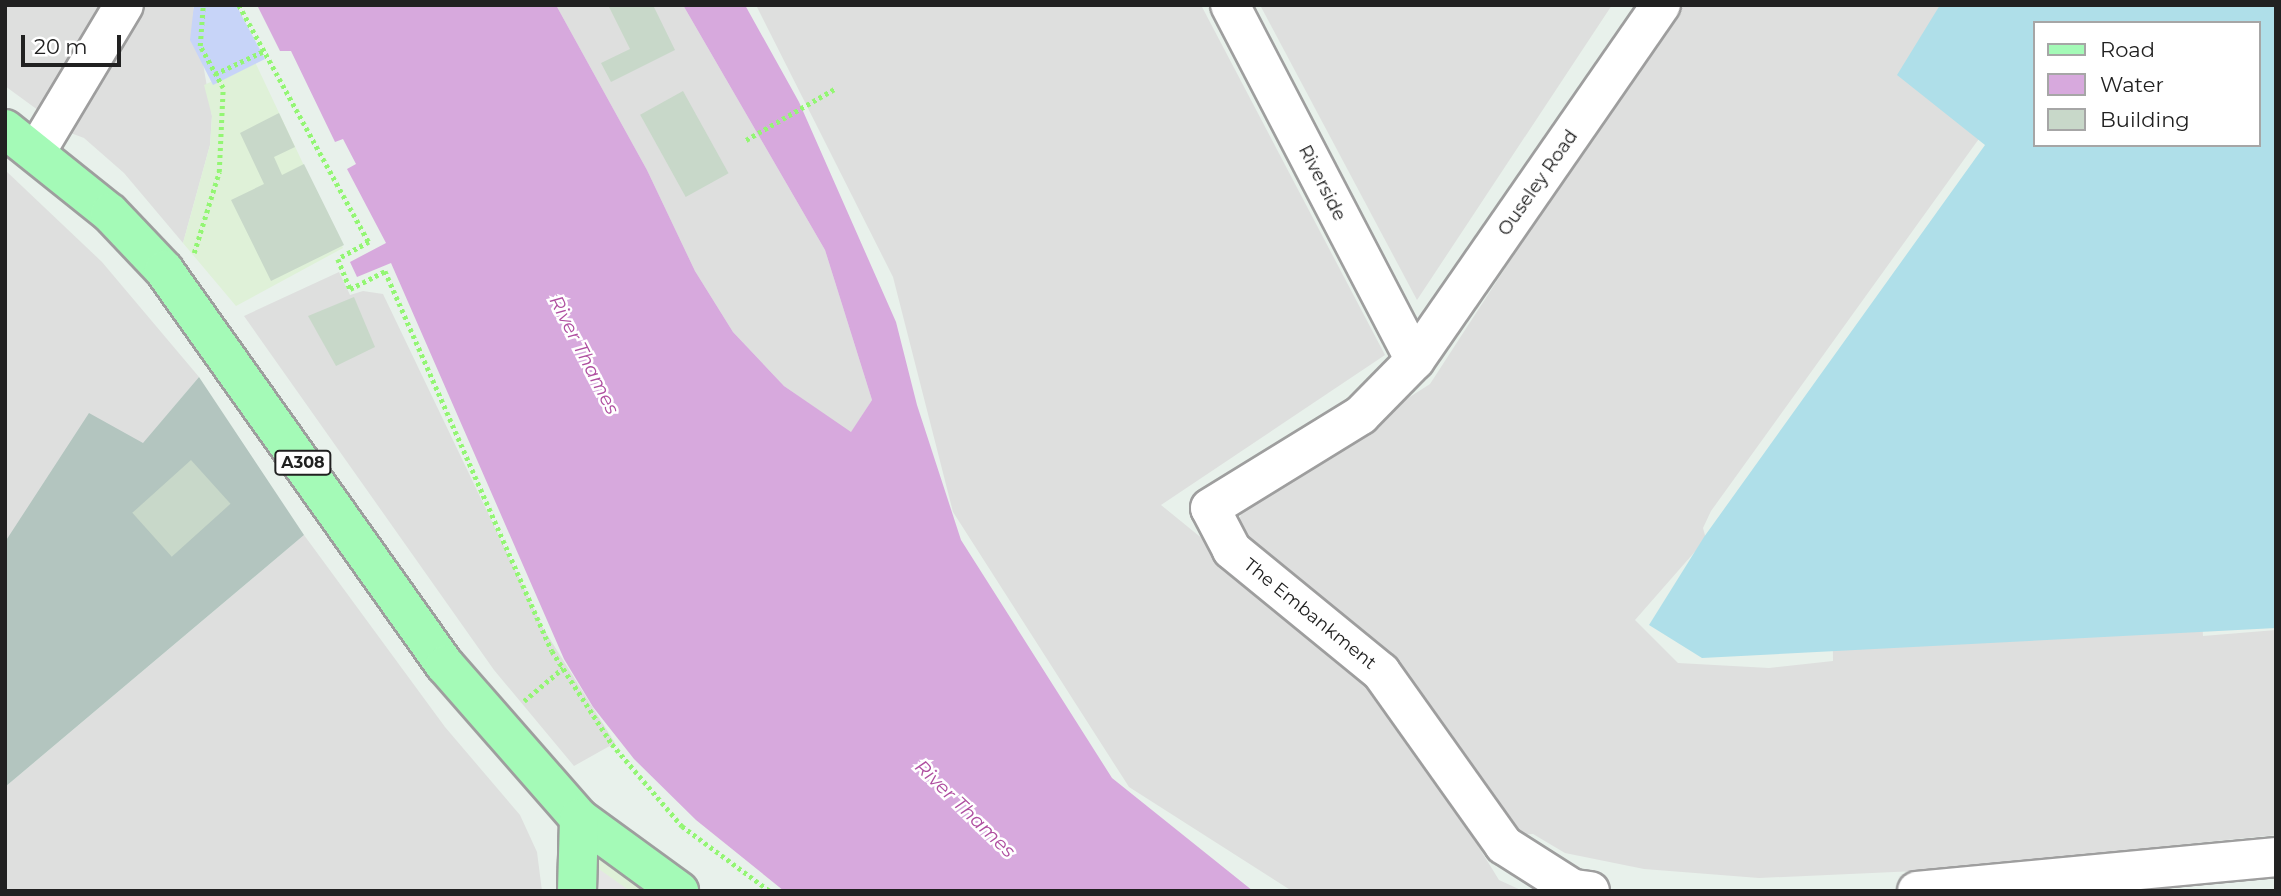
<!DOCTYPE html>
<style>
body{margin:0}
#map{position:relative;width:2281px;height:896px;overflow:hidden;background:#e8f1eb;font-family:Montserrat,sans-serif}
div>[style]{position:absolute}
[style*='--x']{left:calc(var(--x)*1px);top:calc(var(--y)*1px);width:calc(var(--w)*1px);rotate:calc(var(--a)*1deg)}
.residential>*{inset:0;background:#dedfde}
.commercial>*{inset:0;background:#dff1d8}
.construction>*{inset:0;background:#b3c5bf}
.grass>*{inset:0;background:#afdfe9}
.park>*{inset:0;background:#c7d4f8}
.parking>*{inset:0;background:#e5e5e5}
.water>*{inset:0;background:#d7a9dd}
.building>*{inset:0;background:#c8d8c9;transform-origin:0 0}
.path>*{height:4.5px;margin-top:-2.25px;transform-origin:0;background:repeating-linear-gradient(90deg,#93f673 0 3.5px,transparent 0 7px)}
.roads{filter:drop-shadow(2px 0 #9e9e9e) drop-shadow(-2px 0 #9e9e9e) drop-shadow(0 2px #9e9e9e) drop-shadow(0 -2px #9e9e9e)}
.minor>*{height:38px;margin:-19px;padding:0 19px;transform-origin:19px;border-radius:19px;background:#fff}
.major>*{height:38px;margin:-19px;padding:0 19px;transform-origin:19px;border-radius:19px;background:#a4fab7}
span{translate:-50% -50%;white-space:nowrap;text-align:center;line-height:1.15;-webkit-text-stroke:5px #fff;paint-order:stroke}
.shield-label span{padding:2px 5px;background:#fff;border:2px solid;border-radius:5px;-webkit-text-stroke-width:0}
.shield-label{font-size:16px;color:#212121;font-weight:700}
.street-label{font-size:18px;color:#212121}
.water-label{font-size:19px;color:#af4ea0;font-style:italic}
.frame{position:absolute;inset:0;border:7px solid #212121;pointer-events:none}
.legend{position:absolute;left:2033px;top:21px;width:228px;height:126px;box-sizing:border-box;background:#fff;border:2px solid #a6a6a6;margin:0;padding:9px 12px;list-style:none;font-size:21px;color:#212121}
.legend li{display:flex;align-items:center;gap:14px;height:35px}
.legend b{width:35px;border:2px solid #a6a6a6}
.scale{position:absolute;left:21px;top:35px;width:100px;height:32px;box-sizing:border-box;border:4px solid #212121;border-top:0;padding-left:9px;font-size:21px;line-height:24px;white-space:nowrap;color:#212121;-webkit-text-stroke:5px #fff;paint-order:stroke}
</style>
<div id="map">
<div class="residential">
<i style="clip-path:polygon(5px 5px,193px 5px,212px 116px,210px 145px,183px 243px,124px 173px,84px 138px,68px 132px,5px 86px)"></i>
<i style="clip-path:polygon(556px 5px,683px 5px,825px 250px,872px 400px,851px 433px,784px 386px,733px 332px,695px 271px,647px 170px)"></i>
<i style="clip-path:polygon(756px 5px,1201px 5px,1385px 355px,1161px 505px,1375px 679px,1499px 880px,1523px 891px,1292px 891px,1129px 787px,953px 512px,893px 277px)"></i>
<i style="clip-path:polygon(1260px 5px,1612px 5px,1417px 300px)"></i>
<i style="clip-path:polygon(1676px 5px,2009px 5px,2027px 72px,1711px 511px,1703px 528px,1706px 539px,1635px 620px,1678px 663px,1769px 668px,1833px 661px,1832px 563px,2198px 533px,2203px 636px,2276px 630px,2276px 835px,1916px 871px,1759px 878px,1644px 869px,1565px 853px,1533px 834px,1514px 835px,1238px 527px,1243px 504px,1430px 384px)"></i>
<i style="clip-path:polygon(5px 170px,102px 262px,199px 377px,143px 444px,5px 542px)"></i>
<i style="clip-path:polygon(339px 272px,350px 295px,363px 291px,383px 294px,543px 628px,615px 743px,574px 766px,494px 670px,244px 316px)"></i>
<i style="clip-path:polygon(304px 535px,445px 727px,520px 815px,537px 852px,542px 891px,5px 891px,5px 787px)"></i>
</div>
<div class="commercial">
<i style="clip-path:polygon(255px 62px,343px 248px,236px 306px,183px 243px,210px 145px,212px 116px,204px 85px)"></i>
<i style="clip-path:polygon(590px 847px,653px 891px,590px 891px)"></i>
</div>
<div class="construction">
<i style="clip-path:polygon(199px 377px,304px 535px,5px 787px,5px 542px,89px 413px,143px 443px)"></i>
</div>
<div class="grass">
<i style="clip-path:polygon(evenodd,1940px 5px,2276px 5px,2276px 628px,1702px 658px,1649px 625px,1704px 537px,1985px 145px,1897px 75px,1940px 5px,2034px 23px,2258px 23px,2258px 145px,2034px 145px,2034px 23px)"></i>
</div>
<div class="park">
<i style="clip-path:polygon(194px 5px,236px 5px,265px 59px,213px 85px,190px 40px)"></i>
</div>
<div class="parking">
<i style="clip-path:polygon(596px 867px,630px 891px,596px 891px)"></i>
</div>
<div class="water">
<i style="clip-path:polygon(257px 5px,556px 5px,647px 170px,695px 271px,733px 332px,784px 386px,851px 432px,872px 400px,825px 250px,683px 5px,745px 5px,799px 102px,896px 322px,917px 405px,961px 540px,1112px 778px,1253px 891px,784px 891px,696px 820px,634px 759px,593px 707px,564px 659px,391px 263px,357px 277px,350px 262px,386px 243px,347px 169px,356px 164px,343px 139px,335px 142px,291px 51px,280px 51px)"></i>
</div>
<div class="building">
<i style="clip-path:polygon(608px 5px,653px 5px,675px 50px,611px 82px,601px 63px,630px 49px)"></i>
<i style="left:683px;top:91px;width:94px;height:49px;rotate:61deg"></i>
<i style="clip-path:polygon(279px 113px,295px 147px,274px 157px,282px 175px,304px 164px,344px 245px,271px 281px,231px 200px,264px 184px,240px 133px)"></i>
<i style="clip-path:polygon(354px 297px,375px 347px,336px 366px,308px 316px)"></i>
<i style="left:191px;top:460px;width:59px;height:79px;rotate:48deg"></i>
</div>
<div class="path">
<i style="--x:239;--y:5;--w:270;--a:61.3"></i>
<i style="--x:369;--y:242;--w:35;--a:151"></i>
<i style="--x:338;--y:259;--w:32;--a:68"></i>
<i style="--x:350;--y:289;--w:39;--a:-27"></i>
<i style="--x:385;--y:271;--w:415;--a:66.3"></i>
<i style="--x:552;--y:651;--w:111;--a:57.2"></i>
<i style="--x:612;--y:744;--w:108;--a:49.5"></i>
<i style="--x:682;--y:826;--w:109;--a:36.5"></i>
<i style="--x:215;--y:74;--w:56;--a:-25.2"></i>
<i style="--x:746;--y:140;--w:104;--a:-30"></i>
<i style="--x:194;--y:253;--w:85;--a:-72.8"></i>
<i style="--x:219;--y:172;--w:84;--a:-87.3"></i>
<i style="--x:223;--y:88;--w:48;--a:-118.7"></i>
<i style="--x:200;--y:46;--w:41;--a:-85.8"></i>
<i style="--x:524;--y:701;--w:51;--a:-40.2"></i>
</div>
<div class="roads">
<div class="minor">
<i style="--x:1230;--y:5;--w:400;--a:62.5"></i>
<i style="--x:36;--y:152;--w:171;--a:-59.1"></i>
<i style="--x:1590;--y:891;--w:17;--a:-173"></i>
<i style="--x:1573;--y:889;--w:82;--a:-147.5"></i>
<i style="--x:1504;--y:845;--w:212;--a:-125.4"></i>
<i style="--x:1381;--y:672;--w:193;--a:-140.7"></i>
<i style="--x:1232;--y:550;--w:47;--a:-117.6"></i>
<i style="--x:1210;--y:508;--w:177;--a:-31.6"></i>
<i style="--x:1361;--y:415;--w:77;--a:-45.5"></i>
<i style="--x:1415;--y:360;--w:432;--a:-55.3"></i>
<i style="--x:1917;--y:891;--w:361;--a:-5.4"></i>
</div>
<div class="major">
<i style="--x:5;--y:129;--w:134;--a:38.7"></i>
<i style="--x:110;--y:213;--w:79;--a:46.5"></i>
<i style="--x:164;--y:270;--w:485;--a:54.6"></i>
<i style="--x:445;--y:665;--w:203;--a:48.8"></i>
<i style="--x:579;--y:818;--w:124;--a:36.1"></i>
<i style="--x:577;--y:891;--w:73;--a:-88.4"></i>
</div>
</div>
<div class="shield-label">
<span style="left:303px;top:463px">A308</span>
</div>
<div class="street-label">
<span style="left:1322px;top:183px;rotate:63deg">Riverside</span>
<span style="left:1538px;top:183px;rotate:-55deg">Ouseley Road</span>
<span style="left:1310px;top:614px;rotate:39deg">The Embankment</span>
</div>
<div class="water-label">
<span style="left:584px;top:355px;rotate:63deg">River Thames</span>
<span style="left:965px;top:809px;rotate:44deg">River Thames</span>
</div>
<div class="frame"></div>
<ul class="legend">
<li><b style="height:9px;background:#a4fab7"></b>Road</li>
<li><b style="height:19px;background:#d7a9dd"></b>Water</li>
<li><b style="height:19px;background:#c8d8c9"></b>Building</li>
</ul>
<div class="scale">20 m</div>
</div>
